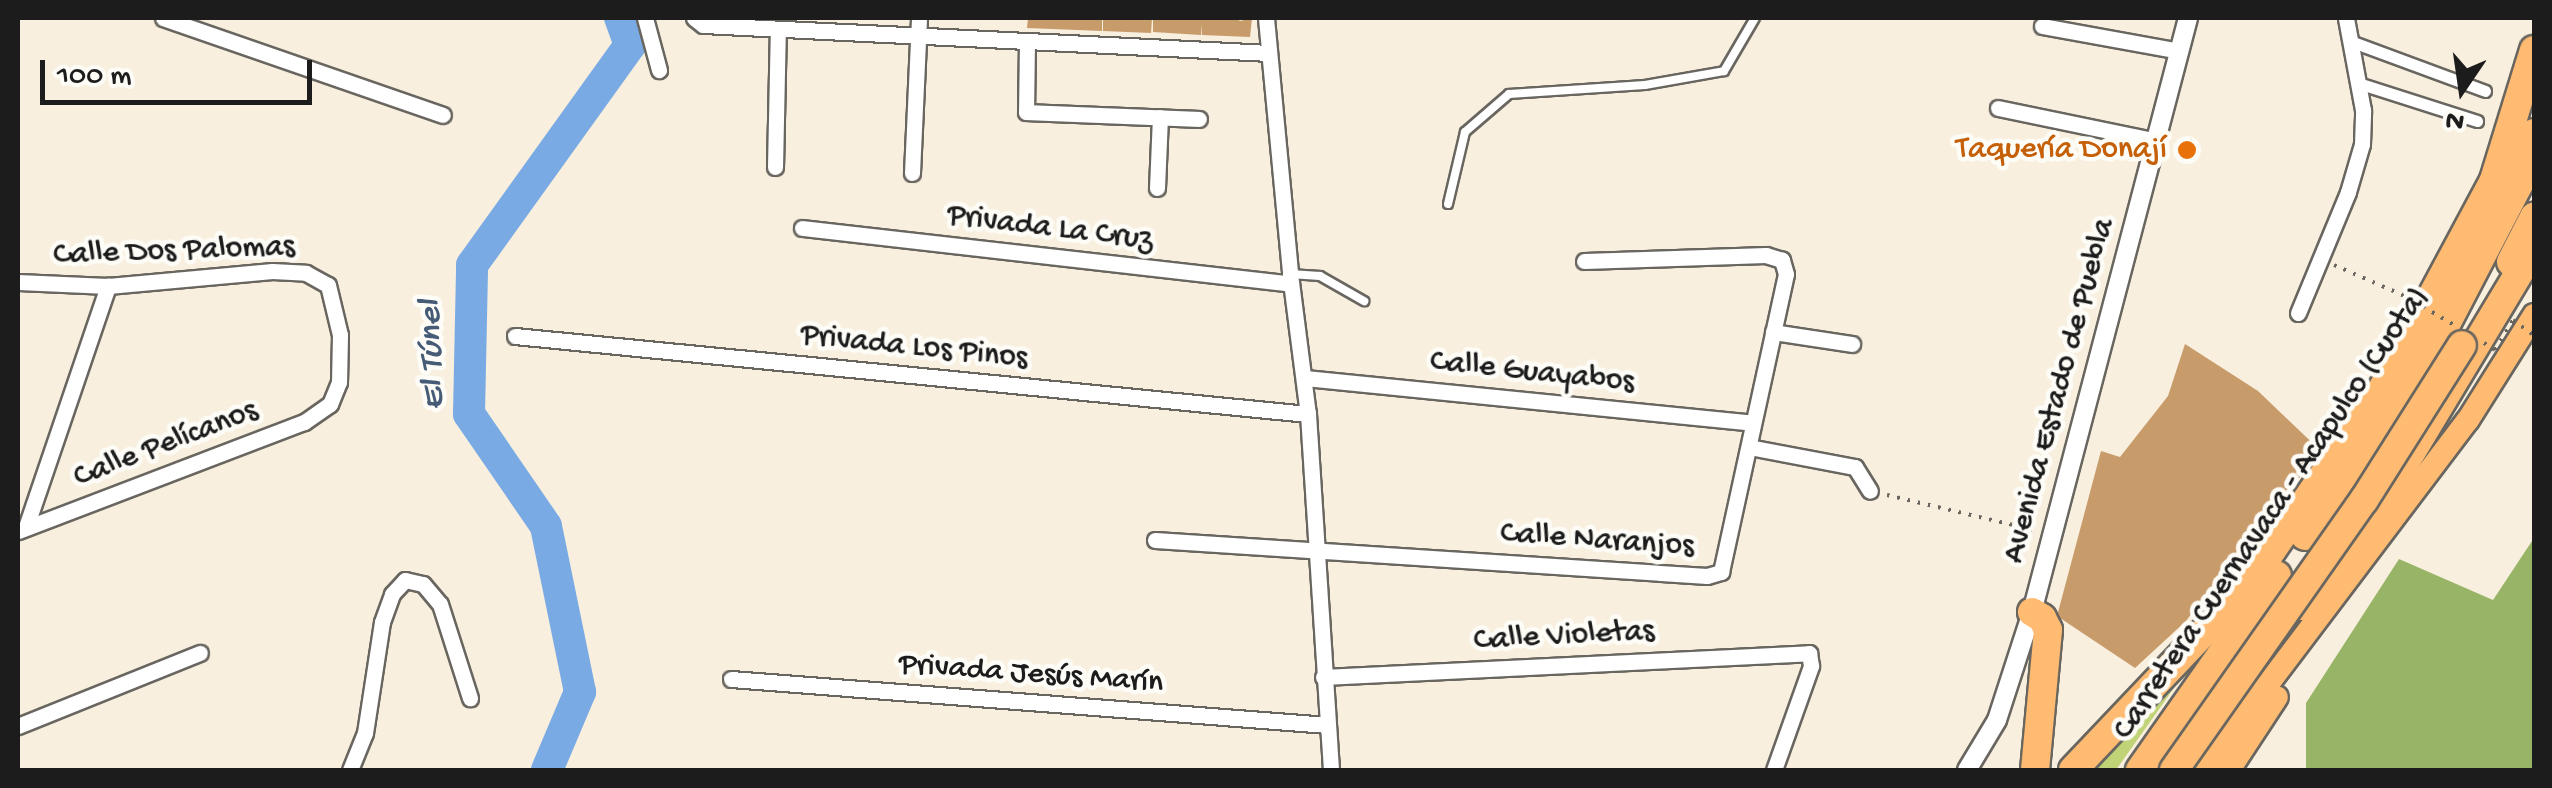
<!DOCTYPE html>
<meta charset="utf-8">
<style>
body{margin:0}
#map{position:relative;width:2552px;height:788px;overflow:hidden;background:#f8efde;font-family:"Gochi Hand",sans-serif}
div>[style]{position:absolute}
[style*='--x']{left:calc(var(--x)*1px);top:calc(var(--y)*1px);width:calc(var(--w)*1px);rotate:calc(var(--a)*1deg)}
.green>*{inset:0;background:#c0d376}
.forest>*{inset:0;background:#98b567}
.river>*{height:32px;margin:-16px;padding:0 16px;transform-origin:16px;border-radius:16px;background:#79aae4}
.building>*{inset:0;background:#c89b6b}
.path>*{height:4px;margin-top:-2px;transform-origin:0;background:repeating-linear-gradient(90deg,#696660 0 2.5px,transparent 0 10.5px)}
.roads{filter:drop-shadow(2px 0 #696660) drop-shadow(-2px 0 #696660) drop-shadow(0 2px #696660) drop-shadow(0 -2px #696660)}
.service>*{height:8px;margin:-4px;padding:0 4px;transform-origin:4px;border-radius:4px;background:#fff}
.pedestrian>*{height:11px;margin:-5.5px;padding:0 5.5px;transform-origin:5.5px;border-radius:5.5px;background:#fff}
.minor>*{height:15px;margin:-7.5px;padding:0 7.5px;transform-origin:7.5px;border-radius:7.5px;background:#fff}
.tertiary>*{height:18px;margin:-9px;padding:0 9px;transform-origin:9px;border-radius:9px;background:#fff}
.primary>*{height:22px;margin:-11px;padding:0 11px;transform-origin:11px;border-radius:11px;background:#ffbb71}
.motorway>*{height:28px;margin:-14px;padding:0 14px;transform-origin:14px;border-radius:14px;background:#ffbb71}
.path-bridge>*{height:4px;margin-top:-2px;transform-origin:0;background:repeating-linear-gradient(90deg,#696660 0 2.5px,transparent 0 10.5px)}
.bridges{filter:drop-shadow(2px 0 #696660) drop-shadow(-2px 0 #696660) drop-shadow(0 2px #696660) drop-shadow(0 -2px #696660)}
.motorway-bridge>*{height:28px;margin:-14px;padding:0 14px;transform-origin:14px;border-radius:14px;background:#ffbb71}
.dots>*{width:28px;height:28px;translate:-50% -50%;box-sizing:border-box;border:5px solid #fdfcf7;border-radius:50%}
span{translate:-50% -50%;white-space:nowrap;text-align:center;line-height:1.15;-webkit-text-stroke:9px #fdfcf7;paint-order:stroke}
.food-label{font-size:32px;color:#c56008}
.right{translate:-100% -50%;text-align:right}
.street-label{font-size:32px;color:#1c1c1c}
.water-label{font-size:35px;color:#465c76;font-style:italic}
.frame{position:absolute;inset:0;border:20px solid #1c1c1c;pointer-events:none}
.north{position:absolute;left:2412px;top:40px;width:100px;height:100px;-webkit-text-stroke:8px #fdfcf7;paint-order:stroke;rotate:193deg;font-size:28px;font-weight:700;line-height:40px;text-align:center;color:#1c1c1c}
.north::after{content:'';display:block;margin:auto;width:35px;height:45px;background:#1c1c1c;clip-path:polygon(50% 0,100% 100%,50% 72%,0 100%)}
.scale{position:absolute;left:40px;top:60px;width:272px;height:45px;box-sizing:border-box;border:5px solid #1c1c1c;border-top:0;padding-left:12px;font-size:30px;line-height:35px;white-space:nowrap;color:#1c1c1c;-webkit-text-stroke:8px #fdfcf7;paint-order:stroke}
</style>
<div id="map">
<div class="green">
<i style="clip-path:polygon(2174px 688px,2116px 770px,2094px 770px,2118px 746px)"></i>
</div>
<div class="forest">
<i style="clip-path:polygon(2534px 538px,2534px 770px,2306px 770px,2306px 703px,2399px 559px,2493px 600px)"></i>
</div>
<div class="river">
<i style="--x:547;--y:770;--w:85;--a:-67.1"></i>
<i style="--x:580;--y:692;--w:169;--a:-101.6"></i>
<i style="--x:546;--y:526;--w:136;--a:-124.5"></i>
<i style="--x:469;--y:414;--w:149;--a:-88.8"></i>
<i style="--x:472;--y:265;--w:271;--a:-54.3"></i>
<i style="--x:630;--y:45;--w:29;--a:-110"></i>
</div>
<div class="building">
<i style="clip-path:polygon(1028px 18px,1102px 18px,1102px 31px,1027px 28px)"></i>
<i style="clip-path:polygon(1103px 18px,1152px 18px,1151px 33px,1103px 31px)"></i>
<i style="clip-path:polygon(1153px 18px,1236px 18px,1240px 21px,1252px 18px,1250px 37px,1202px 35px,1202px 25px,1201px 35px,1153px 32px)"></i>
<i style="clip-path:polygon(2185px 344px,2258px 391px,2325px 455px,2289px 487px,2186px 621px,2135px 668px,2057px 616px,2101px 451px,2120px 457px,2168px 396px)"></i>
</div>
<div class="path">
<i style="--x:2334;--y:265;--w:77;--a:23.6"></i>
<i style="--x:1887;--y:495;--w:155;--a:13.4"></i>
</div>
<div class="roads">
<div class="service">
<i style="--x:1448;--y:204;--w:74;--a:-76.7"></i>
<i style="--x:1465;--y:132;--w:58;--a:-40.8"></i>
<i style="--x:1509;--y:94;--w:136;--a:-3.8"></i>
<i style="--x:1645;--y:85;--w:80;--a:-10"></i>
<i style="--x:1724;--y:71;--w:61;--a:-59.7"></i>
<i style="--x:1290;--y:274;--w:30;--a:4"></i>
<i style="--x:1320;--y:276;--w:51;--a:29.6"></i>
</div>
<div class="pedestrian">
<i style="--x:2350;--y:41;--w:144;--a:20.3"></i>
<i style="--x:2358;--y:83;--w:125;--a:17.7"></i>
</div>
<div class="minor">
<i style="--x:163;--y:18;--w:296;--a:19.1"></i>
<i style="--x:645;--y:18;--w:54;--a:74.9"></i>
<i style="--x:694;--y:18;--w:11;--a:38"></i>
<i style="--x:703;--y:25;--w:567;--a:2.83"></i>
<i style="--x:1266;--y:18;--w:257;--a:84.6"></i>
<i style="--x:1290;--y:274;--w:141;--a:82.7"></i>
<i style="--x:1308;--y:414;--w:357;--a:86.3"></i>
<i style="--x:2042;--y:26;--w:139;--a:10.3"></i>
<i style="--x:1027;--y:42;--w:70;--a:90.8"></i>
<i style="--x:1026;--y:112;--w:173;--a:2.3"></i>
<i style="--x:1998;--y:108;--w:162;--a:11.7"></i>
<i style="--x:775;--y:167;--w:138;--a:-88.8"></i>
<i style="--x:912;--y:173;--w:155;--a:-87.4"></i>
<i style="--x:1157;--y:188;--w:71;--a:-87.6"></i>
<i style="--x:802;--y:228;--w:492;--a:6.5"></i>
<i style="--x:18;--y:282;--w:90;--a:2.5"></i>
<i style="--x:108;--y:286;--w:165;--a:-5.2"></i>
<i style="--x:272;--y:271;--w:34;--a:3"></i>
<i style="--x:306;--y:273;--w:25;--a:29"></i>
<i style="--x:328;--y:285;--w:51;--a:76.5"></i>
<i style="--x:340;--y:335;--w:47;--a:91.2"></i>
<i style="--x:339;--y:382;--w:24;--a:112"></i>
<i style="--x:330;--y:404;--w:32;--a:145"></i>
<i style="--x:304;--y:422;--w:306;--a:159.1"></i>
<i style="--x:2298;--y:313;--w:131;--a:-67.5"></i>
<i style="--x:2348;--y:192;--w:50;--a:-73.7"></i>
<i style="--x:2362;--y:144;--w:34;--a:-88"></i>
<i style="--x:2363;--y:110;--w:94;--a:-100.5"></i>
<i style="--x:1773;--y:332;--w:80;--a:8.6"></i>
<i style="--x:515;--y:336;--w:797;--a:5.62"></i>
<i style="--x:1305;--y:378;--w:450;--a:5.7"></i>
<i style="--x:1749;--y:447;--w:108;--a:10.7"></i>
<i style="--x:1855;--y:467;--w:28;--a:58"></i>
<i style="--x:26;--y:527;--w:255;--a:-71.2"></i>
<i style="--x:1155;--y:540;--w:553;--a:3.73"></i>
<i style="--x:1707;--y:576;--w:15;--a:-16"></i>
<i style="--x:1721;--y:572;--w:305;--a:-77.7"></i>
<i style="--x:1786;--y:274;--w:15;--a:-106"></i>
<i style="--x:1782;--y:260;--w:17;--a:-163"></i>
<i style="--x:1766;--y:255;--w:182;--a:178.1"></i>
<i style="--x:1323;--y:677;--w:487;--a:-2.8"></i>
<i style="--x:1809;--y:653;--w:13;--a:81"></i>
<i style="--x:1811;--y:666;--w:110;--a:109.6"></i>
<i style="--x:731;--y:679;--w:598;--a:4.41"></i>
<i style="--x:18;--y:726;--w:196;--a:-21.9"></i>
<i style="--x:350;--y:770;--w:40;--a:-68"></i>
<i style="--x:365;--y:733;--w:112;--a:-81.3"></i>
<i style="--x:382;--y:622;--w:30;--a:-70"></i>
<i style="--x:392;--y:594;--w:19;--a:-47"></i>
<i style="--x:405;--y:580;--w:18;--a:13"></i>
<i style="--x:423;--y:584;--w:26;--a:50"></i>
<i style="--x:440;--y:604;--w:99;--a:72.3"></i>
</div>
<div class="tertiary">
<i style="--x:1967;--y:770;--w:58;--a:-59"></i>
<i style="--x:1997;--y:720;--w:114;--a:-72"></i>
<i style="--x:2032;--y:612;--w:614;--a:-75.28"></i>
</div>
<div class="primary">
<i style="--x:2203;--y:770;--w:439;--a:-52.9"></i>
<i style="--x:2468;--y:420;--w:124;--a:-57.8"></i>
<i style="--x:2229;--y:770;--w:87;--a:-56.7"></i>
</div>
<div class="motorway">
<i style="--x:2511;--y:262;--w:51;--a:-62.9"></i>
<i style="--x:2305;--y:536;--w:246;--a:-56.1"></i>
<i style="--x:2442;--y:332;--w:167;--a:-62.5"></i>
<i style="--x:2519;--y:184;--w:53;--a:-73.6"></i>
<i style="--x:2301;--y:606;--w:109;--a:-50.9"></i>
<i style="--x:2370;--y:521;--w:318;--a:-59"></i>
<i style="--x:2032;--y:612;--w:12;--a:31"></i>
<i style="--x:2042;--y:618;--w:13;--a:63"></i>
<i style="--x:2048;--y:630;--w:141;--a:95.3"></i>
<i style="--x:2073;--y:770;--w:251;--a:-46.5"></i>
<i style="--x:2246;--y:588;--w:237;--a:-55.5"></i>
<i style="--x:2380;--y:393;--w:242;--a:-61.8"></i>
<i style="--x:2494;--y:180;--w:136;--a:-72.9"></i>
<i style="--x:2140;--y:770;--w:238;--a:-54.9"></i>
</div>
</div>
<div class="path-bridge">
<i style="--x:2405;--y:296;--w:57;--a:30.6"></i>
<i style="--x:2484;--y:343;--w:13;--a:32"></i>
<i style="--x:2495;--y:350;--w:35;--a:-59"></i>
<i style="--x:2513;--y:320;--w:26;--a:36"></i>
</div>
<div class="bridges">
<div class="motorway-bridge">
<i style="--x:2174;--y:770;--w:330;--a:-54.9"></i>
<i style="--x:2364;--y:500;--w:183;--a:-57.7"></i>
</div>
</div>
<div class="dots">
<i style="left:2187px;top:150px;background:#e8710a"></i>
</div>
<div class="food-label">
<span class="right" style="left:2167px;top:150px">Taquería Donají</span>
</div>
<div class="street-label">
<span style="left:1050px;top:229px;rotate:7deg">Privada La Cruz</span>
<span style="left:174px;top:252px;rotate:-2deg">Calle Dos Palomas</span>
<span style="left:914px;top:348px;rotate:6deg">Privada Los Pinos</span>
<span style="left:1532px;top:373px;rotate:6deg">Calle Guayabos</span>
<span style="left:2060px;top:391px;rotate:-75deg">Avenida Estado de Puebla</span>
<span style="left:166px;top:445px;rotate:-21deg">Calle Pelícanos</span>
<span style="left:2272px;top:514px;rotate:-56deg">Carretera Cuernavaca - Acapulco (Cuota)</span>
<span style="left:1597px;top:541px;rotate:4deg">Calle Naranjos</span>
<span style="left:1564px;top:637px;rotate:-3deg">Calle Violetas</span>
<span style="left:1031px;top:675px;rotate:4deg">Privada Jesús Marín</span>
</div>
<div class="water-label">
<span style="left:434px;top:355px;rotate:-92deg">El Túnel</span>
</div>
<div class="frame"></div>
<div class="north">N</div>
<div class="scale">100 m</div>
</div>
